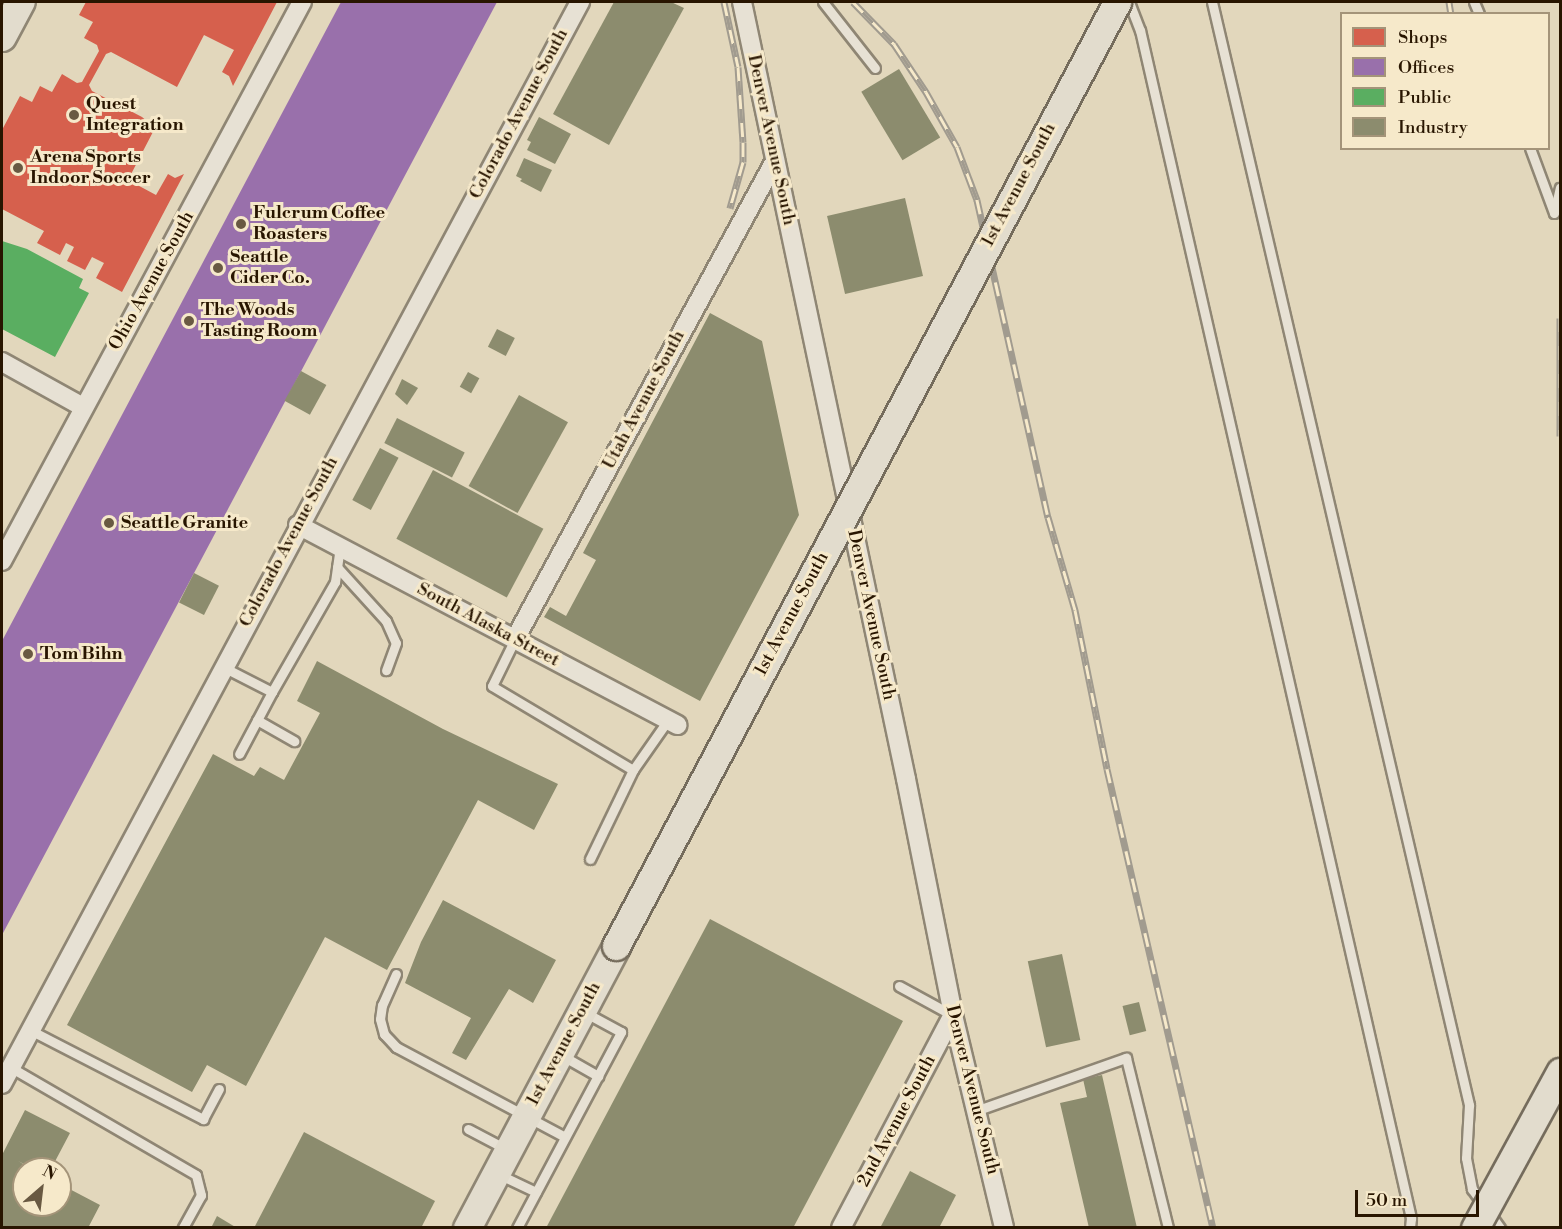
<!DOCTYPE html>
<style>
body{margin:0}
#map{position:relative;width:1562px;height:1229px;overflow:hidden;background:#e2d7bc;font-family:"Libre Bodoni",serif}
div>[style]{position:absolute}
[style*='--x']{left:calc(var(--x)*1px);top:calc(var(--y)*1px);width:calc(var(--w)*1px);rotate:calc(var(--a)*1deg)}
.shops>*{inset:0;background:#d6604d}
.offices>*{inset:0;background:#9970ab}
.public>*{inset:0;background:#5aae61}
.industry>*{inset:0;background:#8c8c6e;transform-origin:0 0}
.roads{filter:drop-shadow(2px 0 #8f8674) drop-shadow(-2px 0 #8f8674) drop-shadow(0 2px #8f8674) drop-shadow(0 -2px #8f8674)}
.service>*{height:9px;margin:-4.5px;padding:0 4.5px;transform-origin:4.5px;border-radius:4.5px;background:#e7e1d4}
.minor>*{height:18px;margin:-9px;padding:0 9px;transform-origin:9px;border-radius:9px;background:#e7e1d4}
.primary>*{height:27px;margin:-13.5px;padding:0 13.5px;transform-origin:13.5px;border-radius:13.5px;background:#e2dccd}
.trunk>*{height:28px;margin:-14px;padding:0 14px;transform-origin:14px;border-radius:14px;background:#e2dccd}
.rail>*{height:7px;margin-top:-3.5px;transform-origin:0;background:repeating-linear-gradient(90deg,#f6e9ca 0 14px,#a19b8f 0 28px);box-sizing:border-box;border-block:2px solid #a19b8f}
.bridges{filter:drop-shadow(2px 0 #756c5c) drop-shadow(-2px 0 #756c5c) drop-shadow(0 2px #756c5c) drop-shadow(0 -2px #756c5c)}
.primary-bridge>*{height:27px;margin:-13.5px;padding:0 13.5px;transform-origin:13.5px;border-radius:13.5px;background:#e2dccd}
.dots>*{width:16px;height:16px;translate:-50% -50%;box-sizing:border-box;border:3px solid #f6e9ca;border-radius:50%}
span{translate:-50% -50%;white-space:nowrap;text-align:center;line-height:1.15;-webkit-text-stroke:6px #f6e9ca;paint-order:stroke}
.poi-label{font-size:18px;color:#281500;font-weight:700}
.left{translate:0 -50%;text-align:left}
.street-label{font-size:18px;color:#281500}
.frame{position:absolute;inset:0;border:3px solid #281500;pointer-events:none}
.legend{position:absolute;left:1340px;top:12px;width:210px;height:138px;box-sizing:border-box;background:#f6e9ca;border:2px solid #a49479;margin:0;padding:8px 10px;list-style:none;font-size:18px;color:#281500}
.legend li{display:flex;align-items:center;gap:12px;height:30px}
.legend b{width:30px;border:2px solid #a49479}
.north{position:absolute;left:12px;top:1157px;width:60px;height:60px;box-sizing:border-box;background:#f6e9ca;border:2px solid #a49479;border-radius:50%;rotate:28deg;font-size:16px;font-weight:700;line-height:24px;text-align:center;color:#281500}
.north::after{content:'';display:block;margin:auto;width:21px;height:27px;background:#695942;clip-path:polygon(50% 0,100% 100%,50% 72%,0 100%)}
.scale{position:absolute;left:1355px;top:1190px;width:124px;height:27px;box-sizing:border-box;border:3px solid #281500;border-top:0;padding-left:8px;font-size:18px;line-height:21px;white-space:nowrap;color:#281500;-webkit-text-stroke:4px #f6e9ca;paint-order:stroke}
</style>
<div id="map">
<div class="shops">
<i style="clip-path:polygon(86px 2px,277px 2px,233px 86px,229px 76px,222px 72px,234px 50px,204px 35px,177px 87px,111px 52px,106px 54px,89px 85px,92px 91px,142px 117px,155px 128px,128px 180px,156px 195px,168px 174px,175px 178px,184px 174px,122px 292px,96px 278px,104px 263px,92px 257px,85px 270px,67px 261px,74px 247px,66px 243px,60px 255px,37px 243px,44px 231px,2px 209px,2px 130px,20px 96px,32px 102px,40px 86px,52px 92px,62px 74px,77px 83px,82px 82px,99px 51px,97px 45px,84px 38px,93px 22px,79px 15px)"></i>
</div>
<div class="offices">
<i style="clip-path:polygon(341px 2px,497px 2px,2px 935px,2px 641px)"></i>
</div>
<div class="public">
<i style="clip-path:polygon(2px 241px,27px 249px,83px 279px,79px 288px,89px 293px,55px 357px,2px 329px)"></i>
</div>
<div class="industry">
<i style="clip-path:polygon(614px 2px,671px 2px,684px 8px,609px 145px,553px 114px)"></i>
<i style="left:899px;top:69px;width:80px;height:44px;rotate:59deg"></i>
<i style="clip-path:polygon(539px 117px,571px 134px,555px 164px,527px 150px,531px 142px,527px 140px)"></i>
<i style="clip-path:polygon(524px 158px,552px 170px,541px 192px,520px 181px,522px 179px,516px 176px)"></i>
<i style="left:905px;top:198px;width:80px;height:80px;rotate:77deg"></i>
<i style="clip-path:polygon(710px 313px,762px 341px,799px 515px,700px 701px,544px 617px,550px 607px,566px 616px,596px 560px,583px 553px)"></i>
<i style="left:497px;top:329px;width:20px;height:20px;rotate:27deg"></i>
<i style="left:301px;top:371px;width:29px;height:34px;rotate:29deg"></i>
<i style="left:468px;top:372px;width:13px;height:17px;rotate:29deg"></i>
<i style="clip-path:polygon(402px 379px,418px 388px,407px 405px,395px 394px)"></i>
<i style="left:519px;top:395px;width:56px;height:104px;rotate:29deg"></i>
<i style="left:397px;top:418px;width:76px;height:28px;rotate:27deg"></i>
<i style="left:380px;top:448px;width:21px;height:59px;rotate:28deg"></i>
<i style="left:433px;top:470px;width:125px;height:78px;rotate:28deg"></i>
<i style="left:194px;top:573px;width:28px;height:33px;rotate:27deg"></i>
<i style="clip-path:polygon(317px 661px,443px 729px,558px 784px,534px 830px,478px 800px,387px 970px,325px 937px,246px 1086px,207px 1065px,192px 1092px,67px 1025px,213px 754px,254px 776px,260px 767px,284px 780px,320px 713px,297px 701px)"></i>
<i style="clip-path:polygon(443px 900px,556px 960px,533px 1003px,509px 989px,466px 1060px,452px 1053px,471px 1018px,405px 983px,421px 942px)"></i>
<i style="clip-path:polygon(710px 919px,903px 1021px,793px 1228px,546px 1228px)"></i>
<i style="left:1062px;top:954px;width:88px;height:35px;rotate:78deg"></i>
<i style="left:1139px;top:1002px;width:30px;height:17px;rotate:76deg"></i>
<i style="clip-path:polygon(1102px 1075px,1137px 1228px,1089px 1228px,1060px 1103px,1087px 1097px,1083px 1079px)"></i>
<i style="clip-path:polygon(25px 1110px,70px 1133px,51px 1169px,34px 1169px,18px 1161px,32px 1169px,24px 1169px,24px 1205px,60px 1205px,60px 1184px,100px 1205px,88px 1228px,2px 1228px,2px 1155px)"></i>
<i style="clip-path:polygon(304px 1132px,435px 1201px,421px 1228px,254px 1228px)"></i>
<i style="clip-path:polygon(910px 1171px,956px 1195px,939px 1228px,880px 1228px)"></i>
<i style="clip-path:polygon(217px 1216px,237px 1228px,211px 1228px)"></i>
</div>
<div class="roads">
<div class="service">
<i style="--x:823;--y:2;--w:84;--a:51.8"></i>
<i style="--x:1129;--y:2;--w:30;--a:69"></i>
<i style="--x:1140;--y:30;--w:1219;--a:77.15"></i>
<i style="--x:1411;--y:1218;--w:10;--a:96"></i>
<i style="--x:1212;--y:2;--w:1133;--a:76.88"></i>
<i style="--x:1469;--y:1105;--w:53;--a:93.2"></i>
<i style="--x:1466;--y:1158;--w:32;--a:79"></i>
<i style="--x:1472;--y:1189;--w:48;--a:54.3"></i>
<i style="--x:1474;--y:2;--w:13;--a:67"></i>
<i style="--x:1530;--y:148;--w:69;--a:69.7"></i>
<i style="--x:1554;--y:213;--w:26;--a:-77"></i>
<i style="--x:337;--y:567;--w:73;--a:47.8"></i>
<i style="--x:386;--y:621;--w:24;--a:66"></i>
<i style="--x:396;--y:643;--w:29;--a:110"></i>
<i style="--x:515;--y:639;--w:52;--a:116.1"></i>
<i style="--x:492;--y:686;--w:164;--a:30.8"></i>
<i style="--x:633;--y:770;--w:61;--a:-55"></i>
<i style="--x:223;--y:667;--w:55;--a:27"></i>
<i style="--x:272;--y:692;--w:70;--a:118"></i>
<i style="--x:272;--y:692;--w:127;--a:-60.2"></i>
<i style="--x:335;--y:582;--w:35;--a:-82"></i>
<i style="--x:257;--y:720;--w:43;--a:29.6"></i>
<i style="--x:590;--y:859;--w:99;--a:-64.2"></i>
<i style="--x:396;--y:974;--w:34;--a:114"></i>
<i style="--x:382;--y:1005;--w:14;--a:98"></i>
<i style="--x:380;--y:1019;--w:16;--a:75"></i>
<i style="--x:384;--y:1034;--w:18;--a:47"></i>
<i style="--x:396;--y:1047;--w:191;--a:28"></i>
<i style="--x:899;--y:986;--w:60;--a:28.7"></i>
<i style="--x:30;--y:1030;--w:195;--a:27.2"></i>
<i style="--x:203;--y:1119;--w:34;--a:-62"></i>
<i style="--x:561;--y:1055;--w:43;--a:29.6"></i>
<i style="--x:10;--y:1067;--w:215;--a:30.1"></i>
<i style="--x:196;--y:1175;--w:21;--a:76"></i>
<i style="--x:201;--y:1195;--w:38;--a:119"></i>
<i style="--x:978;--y:1110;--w:157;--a:-19.4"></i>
<i style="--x:1126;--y:1058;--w:175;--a:76.1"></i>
<i style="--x:468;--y:1129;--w:43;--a:27.8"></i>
<i style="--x:498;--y:1174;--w:42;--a:25.3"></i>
<i style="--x:517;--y:1228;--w:222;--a:-62"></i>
<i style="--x:621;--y:1032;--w:42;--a:-151.6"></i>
</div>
<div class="minor">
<i style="--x:742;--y:2;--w:794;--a:78.08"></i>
<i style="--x:906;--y:779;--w:241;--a:78.7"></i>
<i style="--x:953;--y:1015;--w:219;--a:76.5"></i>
<i style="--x:2;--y:362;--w:93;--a:29.1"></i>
<i style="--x:298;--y:525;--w:429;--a:27.8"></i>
<i style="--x:2;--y:561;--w:634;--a:-61.78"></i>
<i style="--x:515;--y:639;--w:544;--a:-61.46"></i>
<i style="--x:2;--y:1084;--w:1227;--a:-61.89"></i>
<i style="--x:841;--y:1228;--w:241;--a:-62.3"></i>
</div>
<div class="primary">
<i style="--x:467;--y:1228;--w:319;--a:-62.1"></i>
</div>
<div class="trunk">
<i style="--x:2;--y:37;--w:40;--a:-62"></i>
</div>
</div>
<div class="rail">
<i style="--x:724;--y:2;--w:66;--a:77.8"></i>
<i style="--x:738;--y:67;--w:75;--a:86.2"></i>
<i style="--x:743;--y:142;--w:20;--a:90"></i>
<i style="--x:743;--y:162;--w:48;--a:105.8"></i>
<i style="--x:853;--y:2;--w:59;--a:45.7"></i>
<i style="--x:894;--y:44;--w:58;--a:56.3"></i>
<i style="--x:926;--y:92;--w:63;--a:60.6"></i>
<i style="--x:957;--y:147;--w:57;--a:69.3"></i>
<i style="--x:977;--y:200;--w:325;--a:77.4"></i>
<i style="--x:1048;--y:517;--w:97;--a:73.8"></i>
<i style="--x:1075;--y:610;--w:162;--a:78.6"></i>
<i style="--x:1107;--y:769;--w:471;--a:77"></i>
<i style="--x:1449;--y:2;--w:12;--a:81"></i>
<i style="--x:1560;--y:318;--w:118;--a:90"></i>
</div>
<div class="bridges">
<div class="primary-bridge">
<i style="--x:616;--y:946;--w:1069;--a:-62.04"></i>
<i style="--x:1475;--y:1228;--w:178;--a:-61.4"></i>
</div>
</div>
<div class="dots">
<i style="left:74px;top:115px;background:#695942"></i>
<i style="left:18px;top:168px;background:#695942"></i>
<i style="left:241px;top:224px;background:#695942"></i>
<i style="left:218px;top:268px;background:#695942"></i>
<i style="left:189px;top:321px;background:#695942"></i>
<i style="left:109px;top:523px;background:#695942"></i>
<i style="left:28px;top:654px;background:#695942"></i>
</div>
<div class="poi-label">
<span class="left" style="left:86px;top:115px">Quest<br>Integration</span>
<span class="left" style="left:30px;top:168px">Arena Sports<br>Indoor Soccer</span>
<span class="left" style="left:253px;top:224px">Fulcrum Coffee<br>Roasters</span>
<span class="left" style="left:230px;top:268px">Seattle<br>Cider Co.</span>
<span class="left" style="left:201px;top:321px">The Woods<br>Tasting Room</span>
<span class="left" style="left:121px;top:523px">Seattle Granite</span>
<span class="left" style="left:40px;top:654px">Tom Bihn</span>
</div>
<div class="street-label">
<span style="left:519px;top:114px;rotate:-62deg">Colorado Avenue South</span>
<span style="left:771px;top:140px;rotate:78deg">Denver Avenue South</span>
<span style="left:1019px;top:185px;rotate:-62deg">1st Avenue South</span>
<span style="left:152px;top:281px;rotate:-61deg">Ohio Avenue South</span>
<span style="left:644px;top:400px;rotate:-62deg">Utah Avenue South</span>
<span style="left:289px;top:542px;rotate:-62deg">Colorado Avenue South</span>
<span style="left:792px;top:614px;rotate:-62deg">1st Avenue South</span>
<span style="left:871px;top:615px;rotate:78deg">Denver Avenue South</span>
<span style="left:488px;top:625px;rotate:28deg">South Alaska Street</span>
<span style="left:564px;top:1044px;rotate:-62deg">1st Avenue South</span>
<span style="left:972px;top:1090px;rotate:76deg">Denver Avenue South</span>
<span style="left:897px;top:1121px;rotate:-62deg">2nd Avenue South</span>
</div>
<div class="frame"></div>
<ul class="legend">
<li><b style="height:16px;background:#d6604d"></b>Shops</li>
<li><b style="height:16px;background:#9970ab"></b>Offices</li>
<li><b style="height:16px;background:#5aae61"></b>Public</li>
<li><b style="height:16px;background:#8c8c6e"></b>Industry</li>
</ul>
<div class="north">N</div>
<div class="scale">50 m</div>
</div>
